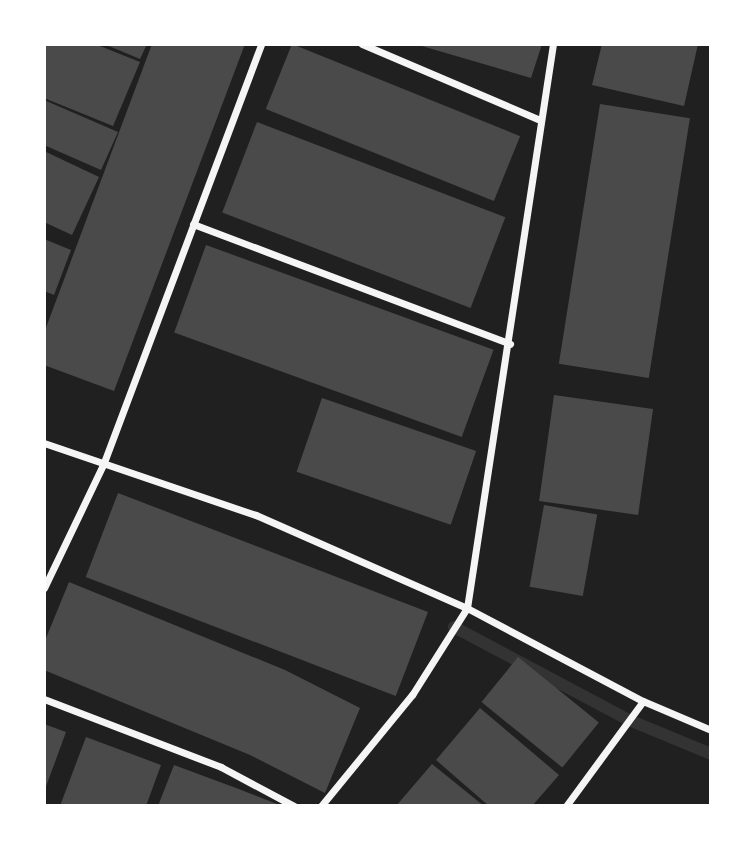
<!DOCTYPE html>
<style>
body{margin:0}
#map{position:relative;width:755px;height:850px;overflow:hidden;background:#111;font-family:Figtree,sans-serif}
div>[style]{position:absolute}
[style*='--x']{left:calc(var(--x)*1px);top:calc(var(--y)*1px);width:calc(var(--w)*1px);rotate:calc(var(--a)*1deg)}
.green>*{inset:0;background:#202020;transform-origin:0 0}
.stream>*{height:12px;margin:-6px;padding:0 6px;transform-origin:6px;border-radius:6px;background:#333}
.building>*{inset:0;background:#4a4a4a;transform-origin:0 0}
.minor>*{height:7px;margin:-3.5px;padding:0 3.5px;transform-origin:3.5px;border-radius:3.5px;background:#f5f5f5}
span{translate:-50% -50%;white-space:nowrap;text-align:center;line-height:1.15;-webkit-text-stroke:7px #fff;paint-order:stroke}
.frame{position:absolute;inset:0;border:46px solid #fff;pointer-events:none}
</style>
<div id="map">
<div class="green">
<i style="left:44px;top:44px;width:667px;height:762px"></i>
</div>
<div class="stream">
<i style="--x:454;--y:627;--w:198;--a:28"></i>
<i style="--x:629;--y:720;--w:89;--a:22.5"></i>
</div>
<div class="building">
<i style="clip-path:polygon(45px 44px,95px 44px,140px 62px,113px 126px,44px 98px)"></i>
<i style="clip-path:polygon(104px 44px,147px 44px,140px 59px)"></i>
<i style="clip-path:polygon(152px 44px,245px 44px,114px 391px,44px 365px,44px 333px)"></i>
<i style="left:292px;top:44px;width:246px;height:70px;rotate:22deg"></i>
<i style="clip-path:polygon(415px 44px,542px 44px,531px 78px)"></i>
<i style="clip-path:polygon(602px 44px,698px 44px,684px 106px,592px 85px)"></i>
<i style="clip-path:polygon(44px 100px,118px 132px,101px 170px,44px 145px)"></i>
<i style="left:600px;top:104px;width:91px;height:263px;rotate:9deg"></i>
<i style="left:257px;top:122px;width:266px;height:97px;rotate:21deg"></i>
<i style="clip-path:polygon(44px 151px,99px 177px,72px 235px,44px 222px)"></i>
<i style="clip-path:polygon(44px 239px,71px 250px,54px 295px,44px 291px)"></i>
<i style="left:206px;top:245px;width:306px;height:93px;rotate:20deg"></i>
<i style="left:554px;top:395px;width:100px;height:107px;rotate:8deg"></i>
<i style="left:322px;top:398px;width:163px;height:78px;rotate:19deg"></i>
<i style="left:118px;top:493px;width:332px;height:90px;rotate:21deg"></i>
<i style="left:544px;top:505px;width:54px;height:83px;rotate:10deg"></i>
<i style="clip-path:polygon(69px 582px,285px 670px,360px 708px,325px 793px,250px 755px,44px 670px,44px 643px)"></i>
<i style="left:518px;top:657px;width:104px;height:58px;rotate:39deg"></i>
<i style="clip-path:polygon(480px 708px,559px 775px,532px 806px,489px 806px,436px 760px)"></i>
<i style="clip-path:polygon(44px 724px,66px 732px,44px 792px)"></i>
<i style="clip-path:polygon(86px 737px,161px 765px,146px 806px,60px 806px)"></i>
<i style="clip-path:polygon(432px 764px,484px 806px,396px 806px)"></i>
<i style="clip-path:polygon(174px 765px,236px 788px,282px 806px,158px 806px)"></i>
</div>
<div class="minor">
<i style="--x:362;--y:44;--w:191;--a:23.1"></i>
<i style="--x:193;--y:224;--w:339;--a:20.7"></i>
<i style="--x:44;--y:443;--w:224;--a:18.8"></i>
<i style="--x:256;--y:515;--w:231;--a:23.8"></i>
<i style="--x:467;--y:608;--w:199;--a:27.9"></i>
<i style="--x:643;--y:701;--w:74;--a:23.1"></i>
<i style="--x:44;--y:588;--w:136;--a:-64.4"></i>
<i style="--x:103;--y:465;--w:450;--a:-69.4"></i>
<i style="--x:44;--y:699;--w:190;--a:21"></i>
<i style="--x:221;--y:767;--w:83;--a:28.1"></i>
<i style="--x:321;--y:806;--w:144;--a:-50.7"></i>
<i style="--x:412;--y:695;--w:103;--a:-57.7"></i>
<i style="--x:467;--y:608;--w:571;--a:-81.33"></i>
<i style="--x:566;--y:806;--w:130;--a:-53.7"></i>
</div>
<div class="frame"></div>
</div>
